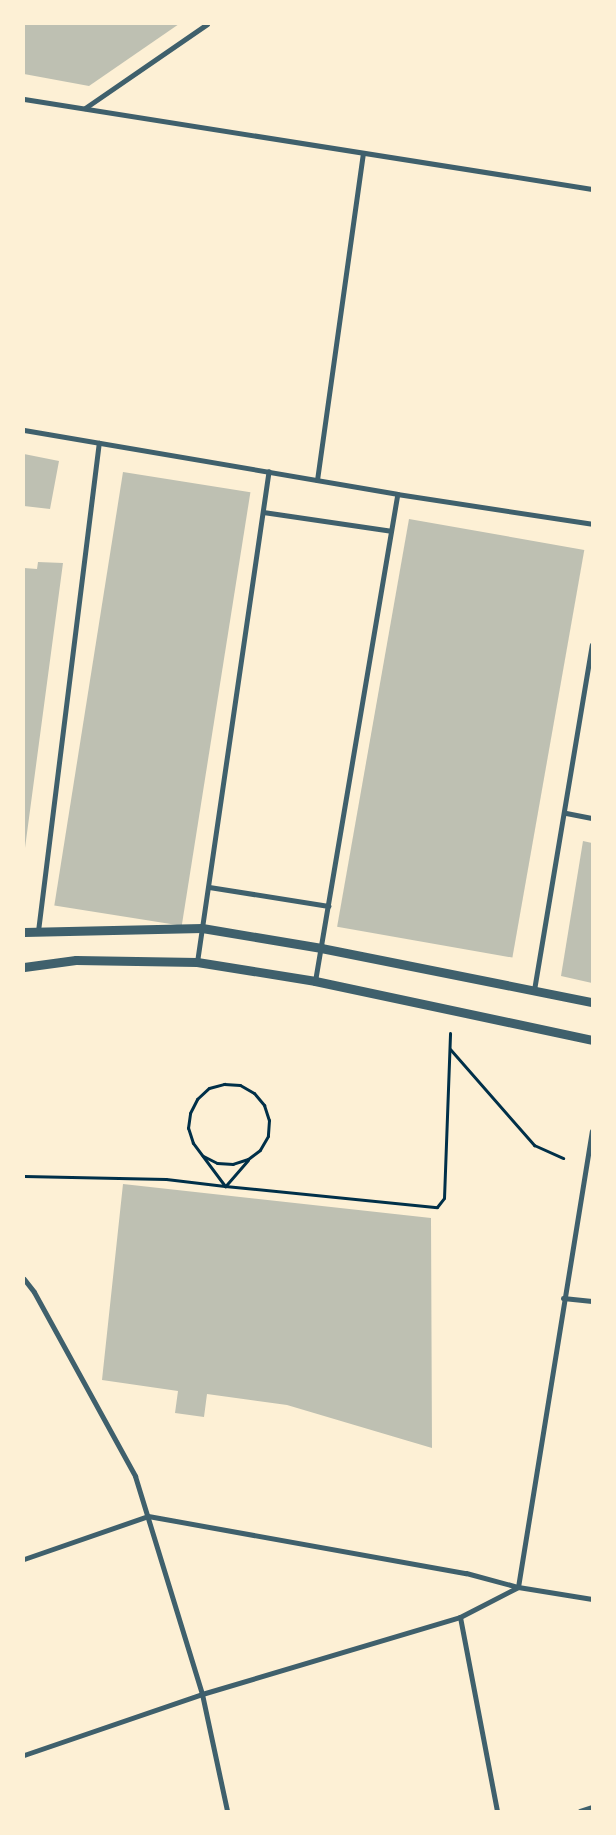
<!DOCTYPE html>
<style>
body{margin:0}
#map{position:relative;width:616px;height:1835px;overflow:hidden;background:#fdf0d5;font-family:"DM Sans",sans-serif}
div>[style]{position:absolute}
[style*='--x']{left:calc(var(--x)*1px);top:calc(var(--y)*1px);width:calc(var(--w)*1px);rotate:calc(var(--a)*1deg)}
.building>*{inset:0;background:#bec0b2;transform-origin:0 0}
.path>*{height:3px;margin:-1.5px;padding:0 1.5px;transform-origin:1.5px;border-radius:1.5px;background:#003049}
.minor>*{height:5px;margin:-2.5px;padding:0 2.5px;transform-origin:2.5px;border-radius:2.5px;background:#3f606c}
.tertiary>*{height:9px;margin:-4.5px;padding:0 4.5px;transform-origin:4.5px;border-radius:4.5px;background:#3f606c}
span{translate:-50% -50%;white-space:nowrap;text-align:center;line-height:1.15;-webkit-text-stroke:4px #fdf0d5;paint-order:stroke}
.frame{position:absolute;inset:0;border:25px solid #fdf0d5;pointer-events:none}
</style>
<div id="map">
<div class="building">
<i style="clip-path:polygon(24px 24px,179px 24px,89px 86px,24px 74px)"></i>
<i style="clip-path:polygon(24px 454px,59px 461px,50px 509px,24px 506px)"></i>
<i style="left:123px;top:472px;width:129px;height:439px;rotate:9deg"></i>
<i style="left:409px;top:519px;width:178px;height:414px;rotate:10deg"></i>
<i style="clip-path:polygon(38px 562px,63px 563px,25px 848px,24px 568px,37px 569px)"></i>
<i style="clip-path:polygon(583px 841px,592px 843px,592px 983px,561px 976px)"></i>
<i style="clip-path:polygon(123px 1184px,431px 1218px,432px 1448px,287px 1405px,207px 1394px,204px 1417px,175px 1413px,178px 1391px,102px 1380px)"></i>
</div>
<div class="path">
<i style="--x:450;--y:1049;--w:128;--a:48.8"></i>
<i style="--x:534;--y:1145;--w:32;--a:24"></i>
<i style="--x:248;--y:1160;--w:35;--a:131"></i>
<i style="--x:225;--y:1186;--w:213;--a:5.7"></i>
<i style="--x:437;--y:1207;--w:11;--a:-52"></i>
<i style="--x:444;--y:1198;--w:165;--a:-87.9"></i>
<i style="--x:24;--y:1176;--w:142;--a:1.2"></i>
<i style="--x:166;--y:1179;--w:59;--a:6.8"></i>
<i style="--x:225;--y:1186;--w:54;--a:-126.7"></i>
<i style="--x:193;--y:1143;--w:16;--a:-108"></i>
<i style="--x:188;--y:1128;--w:15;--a:-82"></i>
<i style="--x:190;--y:1113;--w:16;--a:-63"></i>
<i style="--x:197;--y:1099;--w:16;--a:-43"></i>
<i style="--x:209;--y:1088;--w:16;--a:-15"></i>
<i style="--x:224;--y:1084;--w:16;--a:4"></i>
<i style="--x:240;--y:1085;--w:16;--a:30"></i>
<i style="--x:254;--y:1093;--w:16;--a:50"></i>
<i style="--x:264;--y:1105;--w:16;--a:72"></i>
<i style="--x:269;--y:1120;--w:16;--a:94"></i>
<i style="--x:268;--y:1136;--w:16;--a:120"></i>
<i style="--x:260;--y:1150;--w:15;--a:143"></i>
<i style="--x:248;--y:1159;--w:16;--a:162"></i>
<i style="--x:233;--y:1164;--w:16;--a:-176"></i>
<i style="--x:217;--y:1163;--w:16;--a:-153"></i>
</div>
<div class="minor">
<i style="--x:24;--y:99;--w:575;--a:9"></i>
<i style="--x:85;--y:108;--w:148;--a:-34.5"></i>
<i style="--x:24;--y:430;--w:378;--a:9.7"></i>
<i style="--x:397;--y:494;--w:197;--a:8.7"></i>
<i style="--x:317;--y:480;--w:330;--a:-82"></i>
<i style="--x:263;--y:512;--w:129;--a:8.4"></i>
<i style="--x:566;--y:813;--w:26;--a:11"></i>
<i style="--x:209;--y:887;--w:121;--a:9"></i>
<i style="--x:38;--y:931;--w:492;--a:-82.9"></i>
<i style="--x:197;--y:962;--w:496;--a:-81.7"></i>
<i style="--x:315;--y:981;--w:494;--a:-80.4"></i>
<i style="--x:534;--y:990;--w:350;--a:-80.5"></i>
<i style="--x:24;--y:1279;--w:16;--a:52"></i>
<i style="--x:34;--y:1292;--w:210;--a:61.2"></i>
<i style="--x:135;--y:1476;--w:228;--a:72.9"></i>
<i style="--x:202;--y:1694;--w:120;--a:77.9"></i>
<i style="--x:563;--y:1298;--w:29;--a:6"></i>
<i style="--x:24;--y:1559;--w:131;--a:-19.1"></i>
<i style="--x:148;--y:1516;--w:323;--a:10.2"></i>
<i style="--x:466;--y:1573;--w:54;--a:15.1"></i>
<i style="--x:518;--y:1587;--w:462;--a:-80.8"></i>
<i style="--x:460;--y:1617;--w:197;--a:79.2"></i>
<i style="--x:24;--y:1755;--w:188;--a:-18.9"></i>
<i style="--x:202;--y:1694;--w:269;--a:-16.6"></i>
<i style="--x:460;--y:1617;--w:65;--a:-27.3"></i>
<i style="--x:518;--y:1587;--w:75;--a:9.2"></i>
<i style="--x:580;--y:1811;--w:13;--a:-18"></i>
</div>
<div class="tertiary">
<i style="--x:24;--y:932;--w:178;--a:-1.3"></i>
<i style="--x:202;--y:928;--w:121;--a:9.5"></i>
<i style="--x:321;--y:948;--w:276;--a:11.3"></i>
<i style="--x:24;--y:967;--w:52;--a:-7.7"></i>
<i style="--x:76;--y:960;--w:121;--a:0.9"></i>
<i style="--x:197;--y:962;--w:120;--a:9.1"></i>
<i style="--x:315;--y:981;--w:283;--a:12"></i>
</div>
<div class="frame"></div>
</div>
